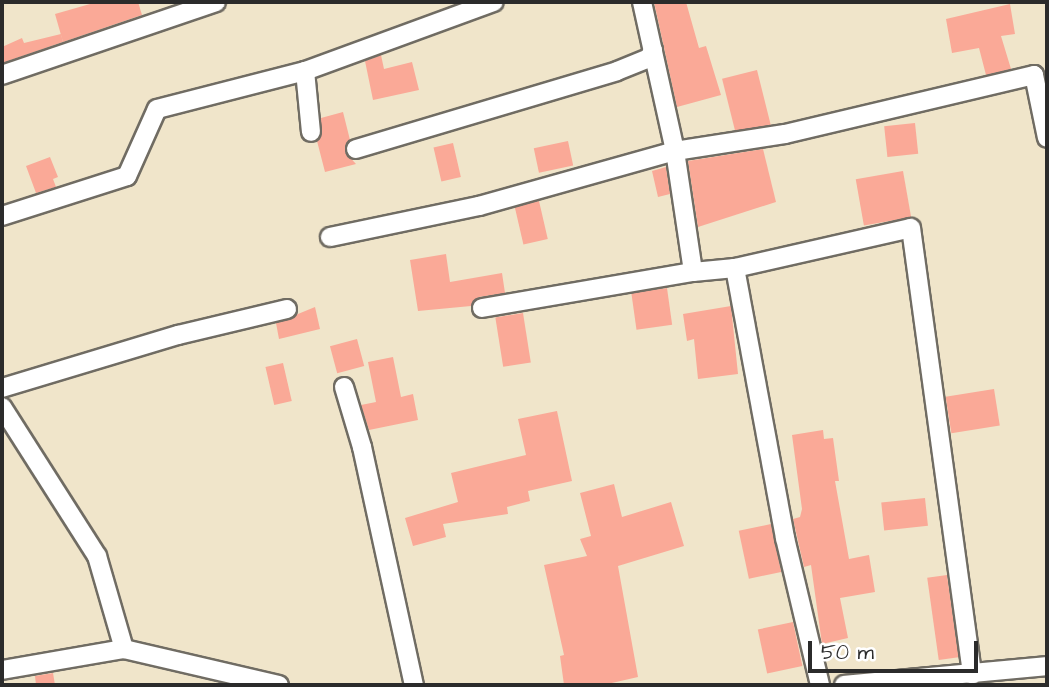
<!DOCTYPE html>
<style>
body{margin:0}
#map{position:relative;width:1049px;height:687px;overflow:hidden;background:#f0e5ca;font-family:"Architects Daughter",sans-serif}
div>[style]{position:absolute}
[style*='--x']{left:calc(var(--x)*1px);top:calc(var(--y)*1px);width:calc(var(--w)*1px);rotate:calc(var(--a)*1deg)}
.building>*{inset:0;background:#faa997;transform-origin:0 0}
.roads{filter:drop-shadow(2px 0 #706c63) drop-shadow(-2px 0 #706c63) drop-shadow(0 2px #706c63) drop-shadow(0 -2px #706c63)}
.street>*{height:18px;margin:-9px;padding:0 9px;transform-origin:9px;border-radius:9px;background:#fff}
span{translate:-50% -50%;white-space:nowrap;text-align:center;line-height:1.15;-webkit-text-stroke:7px #fff;paint-order:stroke}
.frame{position:absolute;inset:0;border:4px solid #2b2b2b;pointer-events:none}
.scale{position:absolute;left:808px;top:641px;width:170px;height:32px;box-sizing:border-box;border:4px solid #2b2b2b;border-top:0;padding-left:9px;font-size:21px;line-height:24px;white-space:nowrap;color:#2b2b2b;-webkit-text-stroke:5px #fff;paint-order:stroke}
</style>
<div id="map">
<div class="building">
<i style="clip-path:polygon(97px 2px,138px 2px,142px 15px,63px 42px,55px 14px)"></i>
<i style="clip-path:polygon(654px 2px,686px 2px,699px 48px,706px 46px,721px 95px,677px 107px)"></i>
<i style="clip-path:polygon(1010px 4px,1015px 34px,1001px 36px,1011px 69px,986px 75px,979px 48px,952px 53px,946px 19px)"></i>
<i style="clip-path:polygon(61px 34px,63px 42px,2px 63px,2px 47px,22px 38px,24px 43px)"></i>
<i style="clip-path:polygon(381px 55px,384px 69px,412px 62px,419px 90px,373px 100px,365px 61px)"></i>
<i style="left:757px;top:70px;width:57px;height:36px;rotate:76deg"></i>
<i style="clip-path:polygon(343px 112px,350px 140px,345px 152px,356px 164px,325px 172px,317px 141px,321px 118px)"></i>
<i style="left:915px;top:123px;width:31px;height:31px;rotate:84deg"></i>
<i style="left:568px;top:141px;width:25px;height:35px;rotate:78deg"></i>
<i style="left:453px;top:143px;width:35px;height:20px;rotate:77deg"></i>
<i style="clip-path:polygon(763px 149px,776px 202px,698px 227px,688px 161px)"></i>
<i style="clip-path:polygon(50px 157px,58px 177px,53px 179px,56px 187px,36px 193px,26px 166px)"></i>
<i style="clip-path:polygon(666px 167px,670px 194px,658px 197px,652px 171px)"></i>
<i style="left:903px;top:171px;width:47px;height:48px;rotate:80deg"></i>
<i style="left:539px;top:201px;width:39px;height:25px;rotate:77deg"></i>
<i style="clip-path:polygon(446px 254px,450px 282px,502px 273px,505px 293px,479px 297px,471px 306px,418px 311px,410px 260px)"></i>
<i style="left:667px;top:288px;width:37px;height:36px;rotate:82deg"></i>
<i style="clip-path:polygon(731px 306px,738px 374px,698px 379px,694px 339px,687px 341px,683px 314px)"></i>
<i style="clip-path:polygon(315px 307px,320px 329px,279px 339px,276px 323px)"></i>
<i style="left:523px;top:313px;width:50px;height:28px;rotate:81deg"></i>
<i style="left:357px;top:339px;width:28px;height:28px;rotate:75deg"></i>
<i style="clip-path:polygon(393px 357px,401px 397px,413px 394px,418px 420px,369px 430px,361px 405px,376px 402px,368px 362px)"></i>
<i style="left:283px;top:363px;width:39px;height:18px;rotate:77deg"></i>
<i style="left:994px;top:389px;width:37px;height:49px;rotate:81deg"></i>
<i style="clip-path:polygon(557px 411px,572px 481px,528px 491px,530px 501px,507px 507px,508px 514px,443px 524px,446px 537px,413px 546px,405px 518px,458px 502px,451px 473px,526px 455px,518px 419px)"></i>
<i style="clip-path:polygon(823px 430px,824px 439px,833px 438px,839px 481px,835px 481px,849px 559px,869px 555px,875px 592px,840px 598px,848px 638px,822px 644px,811px 565px,804px 567px,793px 519px,800px 517px,802px 509px,792px 435px)"></i>
<i style="clip-path:polygon(614px 484px,622px 517px,671px 502px,684px 546px,618px 566px,638px 677px,603px 685px,564px 685px,560px 656px,564px 655px,544px 565px,587px 556px,580px 539px,591px 536px,580px 493px)"></i>
<i style="left:925px;top:498px;width:28px;height:44px;rotate:84deg"></i>
<i style="left:771px;top:524px;width:49px;height:33px;rotate:78deg"></i>
<i style="left:947px;top:575px;width:83px;height:20px;rotate:82deg"></i>
<i style="left:793px;top:622px;width:45px;height:36px;rotate:78deg"></i>
<i style="clip-path:polygon(53px 673px,55px 685px,36px 685px,35px 676px)"></i>
</div>
<div class="roads">
<div class="street">
<i style="--x:642;--y:2;--w:153;--a:77.5"></i>
<i style="--x:675;--y:151;--w:122;--a:81.5"></i>
<i style="--x:693;--y:272;--w:42;--a:-5.4"></i>
<i style="--x:735;--y:268;--w:275;--a:79.5"></i>
<i style="--x:785;--y:538;--w:151;--a:76.6"></i>
<i style="--x:305;--y:71;--w:61;--a:84.4"></i>
<i style="--x:2;--y:75;--w:226;--a:-18.8"></i>
<i style="--x:356;--y:149;--w:272;--a:-16.6"></i>
<i style="--x:617;--y:71;--w:35;--a:-22"></i>
<i style="--x:649;--y:58;--w:9;--a:-63"></i>
<i style="--x:2;--y:216;--w:131;--a:-17.7"></i>
<i style="--x:127;--y:176;--w:73;--a:-65.9"></i>
<i style="--x:157;--y:109;--w:153;--a:-14.4"></i>
<i style="--x:305;--y:71;--w:201;--a:-20.1"></i>
<i style="--x:330;--y:237;--w:152;--a:-11.8"></i>
<i style="--x:479;--y:206;--w:204;--a:-15.7"></i>
<i style="--x:675;--y:151;--w:111;--a:-8.8"></i>
<i style="--x:785;--y:134;--w:256;--a:-13.3"></i>
<i style="--x:1034;--y:75;--w:64;--a:78.3"></i>
<i style="--x:735;--y:268;--w:180;--a:-12.8"></i>
<i style="--x:911;--y:228;--w:451;--a:82.2"></i>
<i style="--x:482;--y:308;--w:214;--a:-9.7"></i>
<i style="--x:344;--y:387;--w:63;--a:73.3"></i>
<i style="--x:362;--y:447;--w:244;--a:77.7"></i>
<i style="--x:2;--y:388;--w:184;--a:-16.8"></i>
<i style="--x:178;--y:335;--w:112;--a:-13.4"></i>
<i style="--x:2;--y:407;--w:177;--a:57.5"></i>
<i style="--x:97;--y:556;--w:97;--a:73.8"></i>
<i style="--x:124;--y:649;--w:159;--a:13.1"></i>
<i style="--x:2;--y:670;--w:124;--a:-9.8"></i>
<i style="--x:844;--y:685;--w:204;--a:-5.3"></i>
</div>
</div>
<div class="frame"></div>
<div class="scale">50 m</div>
</div>
